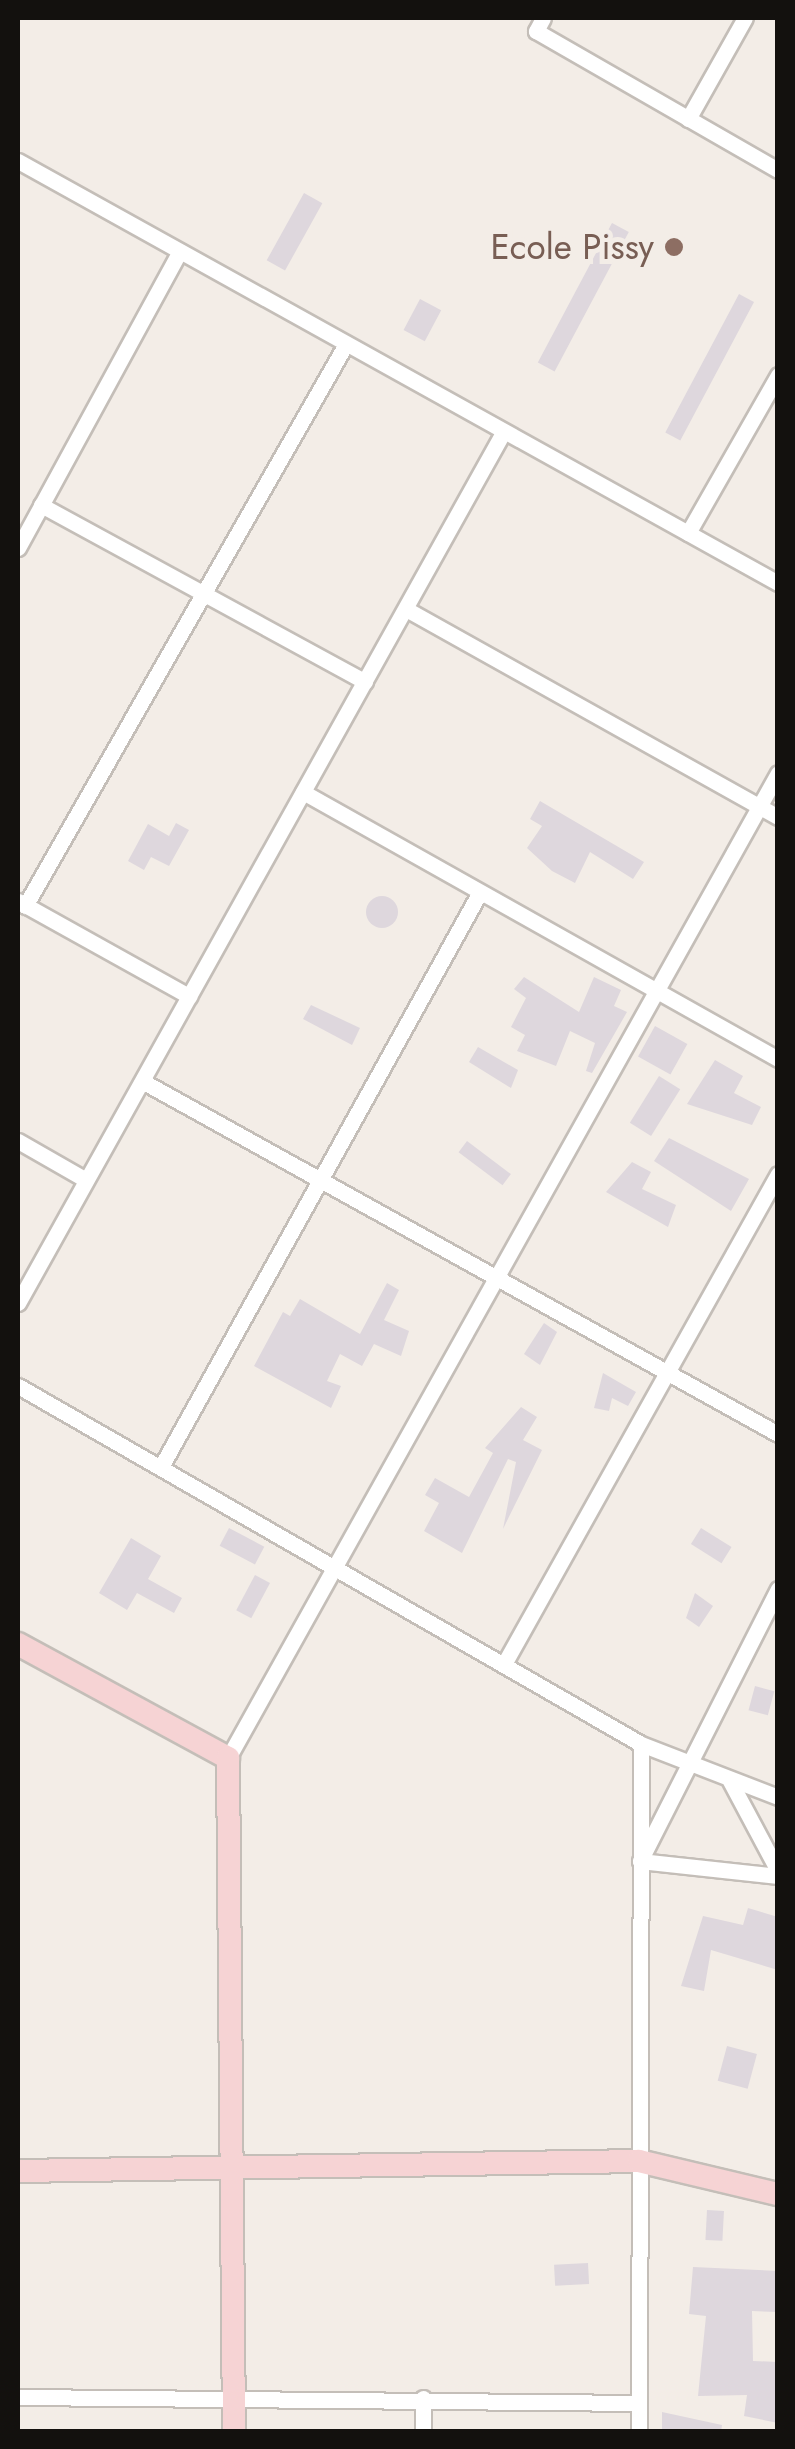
<!DOCTYPE html>
<style>
body{margin:0}
#map{position:relative;width:795px;height:2449px;overflow:hidden;background:#f3ede7;font-family:Jost,sans-serif}
div>[style]{position:absolute}
[style*='--x']{left:calc(var(--x)*1px);top:calc(var(--y)*1px);width:calc(var(--w)*1px);rotate:calc(var(--a)*1deg)}
.building>*{inset:0;background:#ded7dd;transform-origin:0 0}
.round{border-radius:50%}
.roads{filter:drop-shadow(2px 0 #c4beb8) drop-shadow(-2px 0 #c4beb8) drop-shadow(0 2px #c4beb8) drop-shadow(0 -2px #c4beb8)}
.street>*{height:15px;margin:-7.5px;padding:0 7.5px;transform-origin:7.5px;border-radius:7.5px;background:#fff}
.secondary>*{height:22px;margin:-11px;padding:0 11px;transform-origin:11px;border-radius:11px;background:#f6d3d4}
.dots>*{width:28px;height:28px;translate:-50% -50%;box-sizing:border-box;border:5px solid #f3ede7;border-radius:50%}
span{translate:-50% -50%;white-space:nowrap;text-align:center;line-height:1.15;-webkit-text-stroke:10px #f3ede7;paint-order:stroke}
.education-label{font-size:35px;color:#785e54}
.right{translate:-100% -50%;text-align:right}
.frame{position:absolute;inset:0;border:20px solid #13110e;pointer-events:none}
</style>
<div id="map">
<div class="building">
<i style="left:304px;top:193px;width:21px;height:77px;rotate:29deg"></i>
<i style="left:612px;top:223px;width:19px;height:158px;rotate:28deg"></i>
<i style="left:739px;top:294px;width:17px;height:157px;rotate:28deg"></i>
<i style="left:420px;top:299px;width:24px;height:35px;rotate:28deg"></i>
<i style="clip-path:polygon(540px 801px,644px 862px,633px 879px,590px 852px,575px 883px,552px 871px,527px 848px,542px 826px,530px 819px)"></i>
<i style="clip-path:polygon(176px 823px,189px 830px,169px 866px,151px 857px,144px 870px,128px 861px,148px 824px,169px 836px)"></i>
<i class="round" style="left:366px;top:896px;width:32px;height:32px"></i>
<i style="clip-path:polygon(524px 977px,579px 1012px,594px 977px,621px 990px,614px 1006px,627px 1012px,592px 1073px,586px 1071px,595px 1043px,570px 1031px,556px 1066px,517px 1051px,525px 1035px,511px 1027px,526px 998px,514px 989px)"></i>
<i style="clip-path:polygon(311px 1005px,360px 1028px,352px 1045px,303px 1019px)"></i>
<i style="left:655px;top:1026px;width:37px;height:35px;rotate:29deg"></i>
<i style="clip-path:polygon(478px 1047px,518px 1070px,511px 1088px,469px 1062px)"></i>
<i style="clip-path:polygon(715px 1060px,743px 1076px,734px 1093px,761px 1107px,752px 1125px,687px 1104px)"></i>
<i style="left:659px;top:1076px;width:25px;height:55px;rotate:32deg"></i>
<i style="clip-path:polygon(669px 1138px,749px 1179px,731px 1211px,654px 1161px)"></i>
<i style="left:467px;top:1141px;width:55px;height:14px;rotate:37deg"></i>
<i style="clip-path:polygon(632px 1162px,651px 1172px,642px 1189px,676px 1205px,668px 1227px,606px 1192px)"></i>
<i style="clip-path:polygon(387px 1283px,399px 1290px,384px 1320px,409px 1331px,401px 1356px,374px 1344px,362px 1366px,340px 1354px,327px 1381px,341px 1386px,331px 1408px,254px 1366px,283px 1312px,290px 1316px,300px 1299px,360px 1334px)"></i>
<i style="clip-path:polygon(544px 1323px,557px 1332px,540px 1365px,524px 1354px)"></i>
<i style="clip-path:polygon(603px 1373px,636px 1392px,628px 1406px,612px 1398px,609px 1411px,594px 1408px)"></i>
<i style="clip-path:polygon(521px 1407px,537px 1417px,523px 1440px,542px 1450px,503px 1529px,516px 1462px,508px 1459px,462px 1553px,424px 1531px,439px 1503px,425px 1495px,435px 1478px,469px 1497px,493px 1453px,485px 1448px)"></i>
<i style="left:229px;top:1528px;width:40px;height:20px;rotate:28deg"></i>
<i style="left:701px;top:1528px;width:36px;height:19px;rotate:32deg"></i>
<i style="clip-path:polygon(131px 1538px,161px 1556px,148px 1579px,182px 1598px,174px 1613px,137px 1593px,127px 1610px,99px 1593px)"></i>
<i style="left:255px;top:1575px;width:17px;height:40px;rotate:28deg"></i>
<i style="clip-path:polygon(695px 1593px,713px 1606px,699px 1627px,686px 1618px)"></i>
<i style="left:755px;top:1686px;width:20px;height:25px;rotate:15deg"></i>
<i style="clip-path:polygon(748px 1908px,778px 1917px,778px 1970px,711px 1950px,704px 1991px,681px 1986px,703px 1916px,743px 1925px)"></i>
<i style="left:727px;top:2046px;width:31px;height:36px;rotate:15deg"></i>
<i style="left:707px;top:2210px;width:17px;height:30px;rotate:3deg"></i>
<i style="left:588px;top:2263px;width:21px;height:34px;rotate:87deg"></i>
<i style="clip-path:polygon(693px 2267px,778px 2271px,778px 2312px,752px 2311px,753px 2361px,778px 2362px,778px 2423px,744px 2416px,747px 2395px,698px 2396px,706px 2316px,689px 2314px)"></i>
<i style="clip-path:polygon(662px 2412px,722px 2425px,721px 2432px,662px 2432px)"></i>
</div>
<div class="roads">
<div class="street">
<i style="--x:543;--y:18;--w:15;--a:118"></i>
<i style="--x:536;--y:31;--w:279;--a:29.9"></i>
<i style="--x:688;--y:119;--w:116;--a:-60.6"></i>
<i style="--x:18;--y:161;--w:869;--a:29.04"></i>
<i style="--x:41;--y:505;--w:369;--a:28.6"></i>
<i style="--x:688;--y:533;--w:182;--a:-60.3"></i>
<i style="--x:18;--y:548;--w:338;--a:-61.4"></i>
<i style="--x:406;--y:609;--w:426;--a:29.2"></i>
<i style="--x:303;--y:792;--w:545;--a:29.34"></i>
<i style="--x:18;--y:901;--w:196;--a:29.1"></i>
<i style="--x:25;--y:906;--w:647;--a:-60.27"></i>
<i style="--x:142;--y:1081;--w:727;--a:29.03"></i>
<i style="--x:18;--y:1141;--w:78;--a:29.8"></i>
<i style="--x:18;--y:1303;--w:998;--a:-60.87"></i>
<i style="--x:18;--y:1386;--w:719;--a:29.88"></i>
<i style="--x:641;--y:1744;--w:147;--a:21.1"></i>
<i style="--x:162;--y:1465;--w:655;--a:-60.97"></i>
<i style="--x:778;--y:1589;--w:305;--a:116.9"></i>
<i style="--x:640;--y:1861;--w:139;--a:6.2"></i>
<i style="--x:504;--y:1664;--w:561;--a:-60.79"></i>
<i style="--x:228;--y:1758;--w:1128;--a:-60.82"></i>
<i style="--x:730;--y:1781;--w:102;--a:61.9"></i>
<i style="--x:18;--y:2397;--w:621;--a:0.55"></i>
<i style="--x:423;--y:2398;--w:34;--a:90"></i>
<i style="--x:639;--y:2432;--w:688;--a:-89.83"></i>
</div>
<div class="secondary">
<i style="--x:18;--y:1644;--w:239;--a:28.5"></i>
<i style="--x:228;--y:1758;--w:674;--a:89.49"></i>
<i style="--x:18;--y:2171;--w:621;--a:-0.92"></i>
<i style="--x:639;--y:2161;--w:143;--a:13.4"></i>
</div>
</div>
<div class="dots">
<i style="left:674px;top:247px;background:#8d6e63"></i>
</div>
<div class="education-label">
<span class="right" style="left:654px;top:247px">Ecole Pissy</span>
</div>
<div class="frame"></div>
</div>
